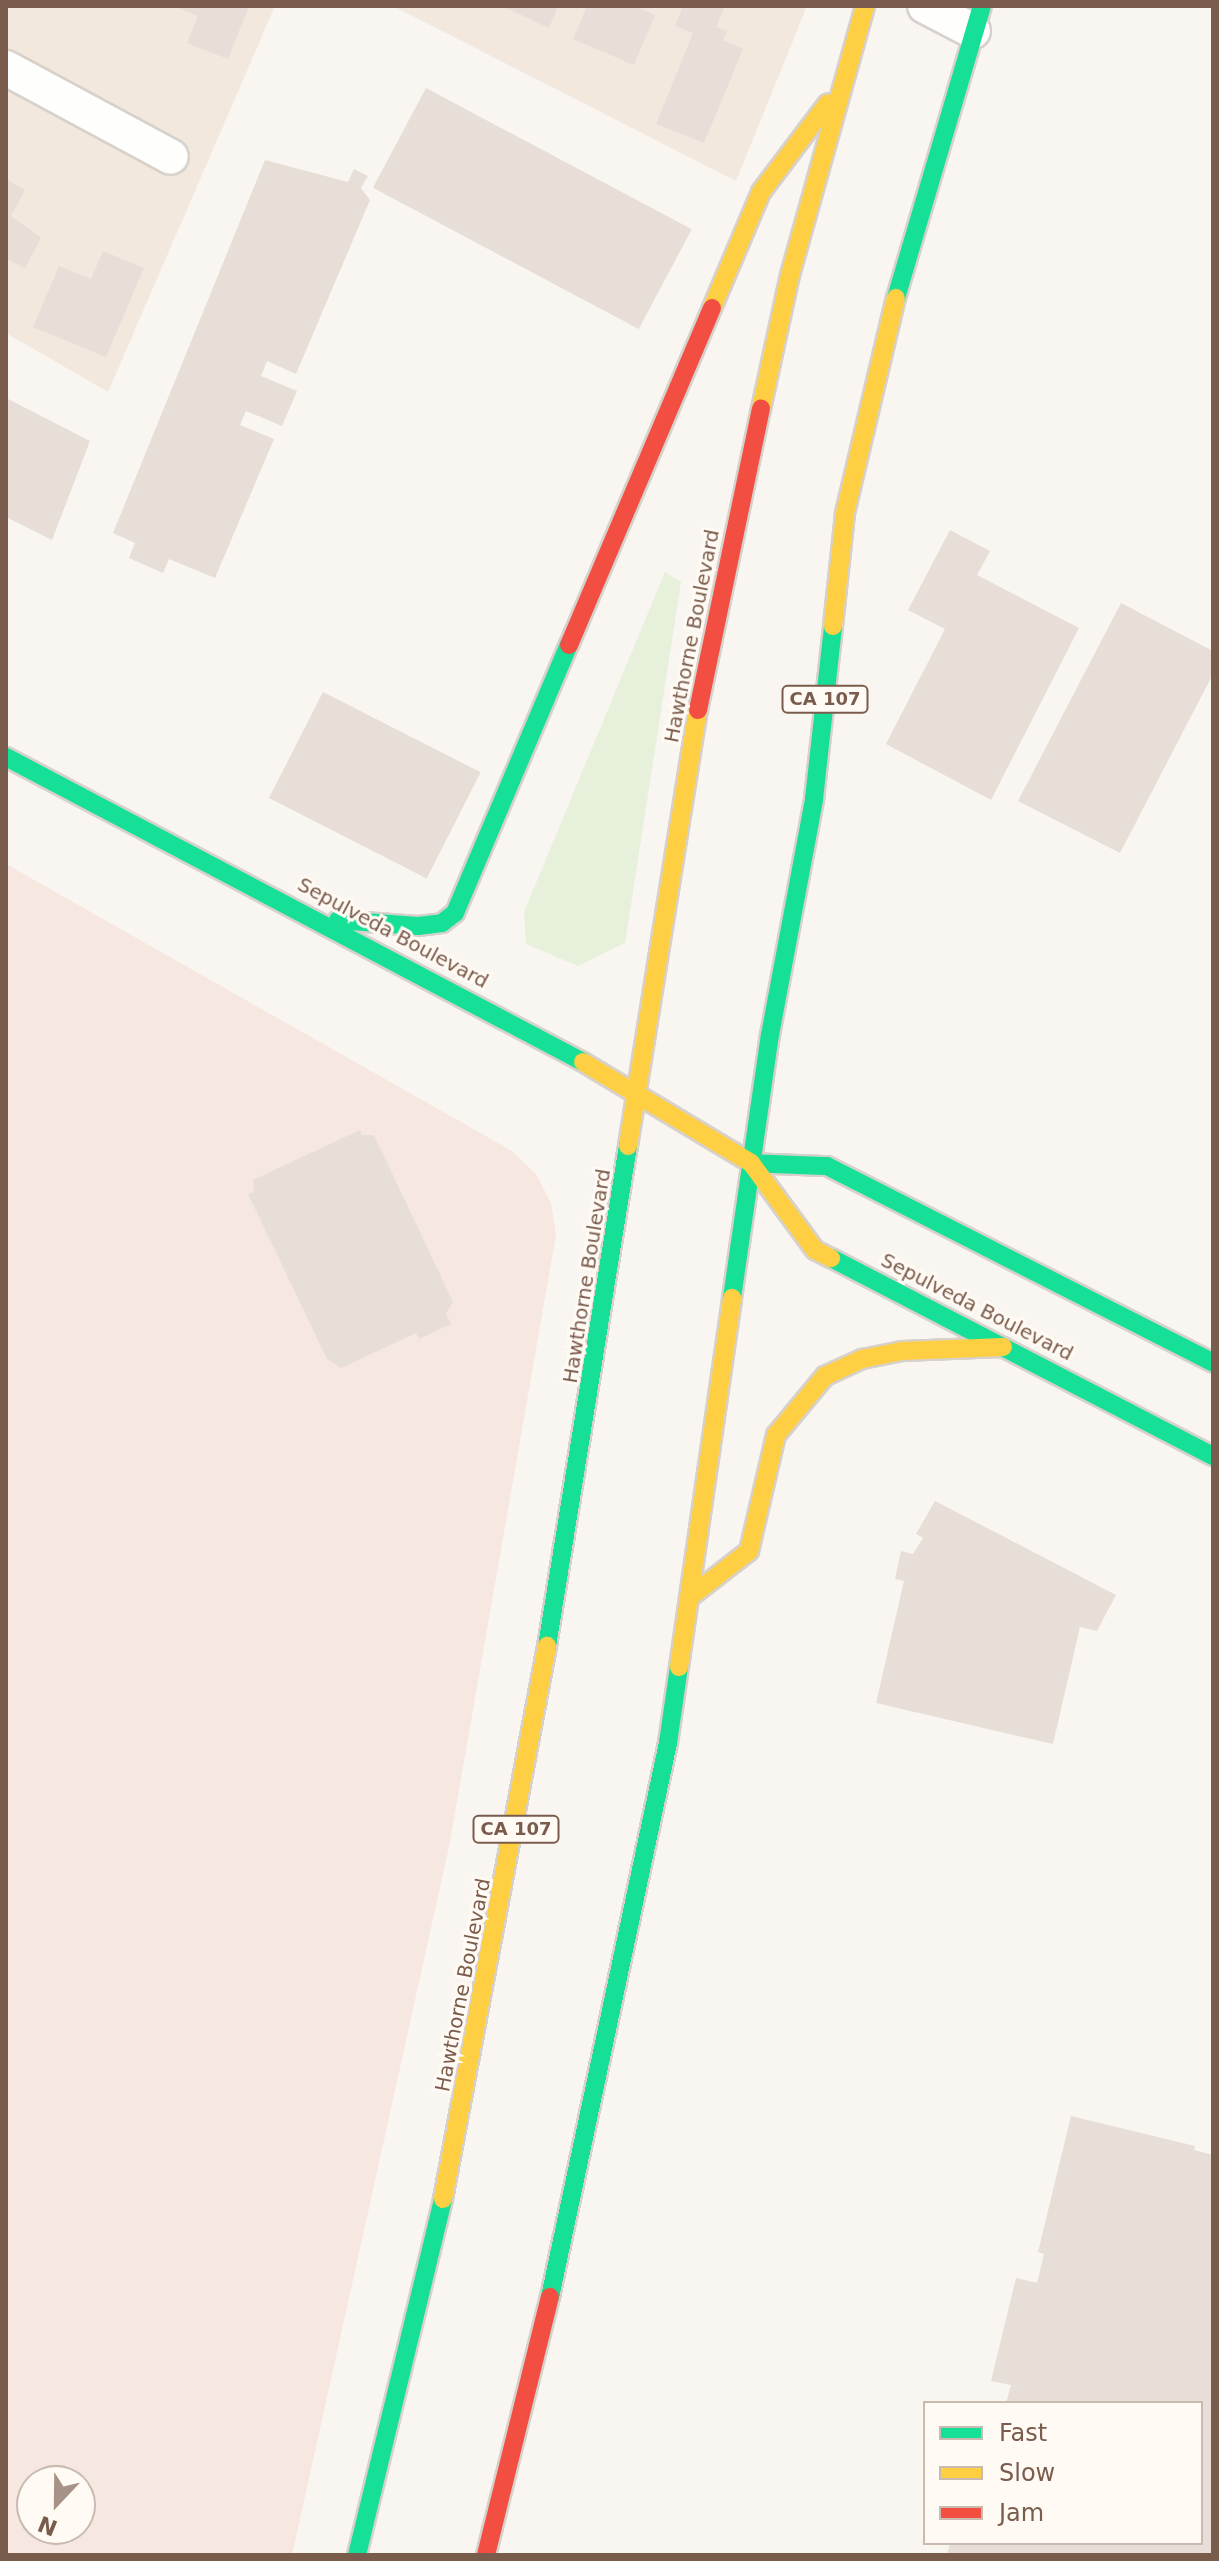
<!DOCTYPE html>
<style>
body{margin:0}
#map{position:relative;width:1219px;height:2561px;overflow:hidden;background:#f9f5f0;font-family:"DejaVu Sans",sans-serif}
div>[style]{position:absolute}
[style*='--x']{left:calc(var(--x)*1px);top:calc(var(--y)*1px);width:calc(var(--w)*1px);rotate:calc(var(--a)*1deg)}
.residential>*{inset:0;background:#f2e8de}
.commercial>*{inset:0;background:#f6e8e1}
.green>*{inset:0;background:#e7f0db}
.building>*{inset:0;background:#e6ded7;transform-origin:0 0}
.roads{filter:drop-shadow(2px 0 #d7d1cb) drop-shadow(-2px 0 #d7d1cb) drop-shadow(0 2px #d7d1cb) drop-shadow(0 -2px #d7d1cb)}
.street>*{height:34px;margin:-17px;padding:0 17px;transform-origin:17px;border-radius:17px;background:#fefefd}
.fast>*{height:18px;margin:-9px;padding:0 9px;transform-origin:9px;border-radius:9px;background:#16e098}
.slow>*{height:18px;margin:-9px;padding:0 9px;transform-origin:9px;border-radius:9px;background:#ffcf43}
.jam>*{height:18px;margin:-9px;padding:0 9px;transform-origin:9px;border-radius:9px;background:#f24e42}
span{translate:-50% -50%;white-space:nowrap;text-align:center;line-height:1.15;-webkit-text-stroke:6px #fffaf3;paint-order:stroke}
.shield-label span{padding:2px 6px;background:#fffaf3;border:2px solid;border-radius:6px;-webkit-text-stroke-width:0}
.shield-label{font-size:18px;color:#7a5c4d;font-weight:700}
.street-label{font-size:20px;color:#7a5c4d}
.frame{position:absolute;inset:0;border:8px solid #7a5c4d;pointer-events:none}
.legend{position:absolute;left:923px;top:2401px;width:280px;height:144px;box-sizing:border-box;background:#fffaf3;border:2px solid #cabbb1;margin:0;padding:10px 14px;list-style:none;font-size:24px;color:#7a5c4d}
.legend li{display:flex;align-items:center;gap:16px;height:40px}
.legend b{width:40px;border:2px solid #cabbb1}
.north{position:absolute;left:16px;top:2465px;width:80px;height:80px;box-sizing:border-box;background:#fffaf3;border:2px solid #cabbb1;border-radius:50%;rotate:202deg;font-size:22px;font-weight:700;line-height:32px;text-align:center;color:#7a5c4d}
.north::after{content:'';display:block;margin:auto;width:28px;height:36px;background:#a69286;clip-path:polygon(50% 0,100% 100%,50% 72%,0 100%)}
</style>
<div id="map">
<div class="residential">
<i style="clip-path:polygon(6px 6px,275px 6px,108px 392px,6px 333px)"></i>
<i style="clip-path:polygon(393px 6px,807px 6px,736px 181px)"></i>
</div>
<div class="commercial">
<i style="clip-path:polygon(evenodd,6px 864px,512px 1151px,536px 1174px,551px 1203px,556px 1235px,449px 1847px,292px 2555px,6px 2555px,6px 864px,32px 2481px,80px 2481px,80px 2529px,32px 2529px,32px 2481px)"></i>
</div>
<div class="green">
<i style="clip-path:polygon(665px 572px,681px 582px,625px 943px,578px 966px,526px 944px,524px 912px)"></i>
</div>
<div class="building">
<i style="clip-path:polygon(174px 6px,249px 6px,228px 59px,187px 43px,198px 16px)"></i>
<i style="clip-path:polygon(502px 6px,558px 6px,549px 28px)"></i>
<i style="clip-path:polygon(587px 6px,635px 6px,655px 15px,634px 65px,573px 39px)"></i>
<i style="clip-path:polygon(683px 6px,725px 6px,716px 27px,727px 31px,723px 40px,743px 49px,704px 143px,656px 124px,693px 33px,675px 26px)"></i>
<i style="left:426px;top:88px;width:301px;height:113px;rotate:28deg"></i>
<i style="clip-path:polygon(265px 160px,348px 182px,354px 169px,368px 176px,361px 188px,370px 200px,296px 374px,267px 361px,261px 376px,297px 391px,282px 426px,246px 411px,240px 425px,274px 439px,215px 578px,169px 559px,163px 573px,129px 558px,135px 543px,113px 533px)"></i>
<i style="clip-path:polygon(6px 179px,25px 190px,11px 216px,41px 238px,25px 268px,6px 259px)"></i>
<i style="clip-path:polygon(103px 251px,144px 268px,106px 357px,33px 327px,59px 266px,91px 279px)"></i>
<i style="clip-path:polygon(6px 398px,90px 441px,52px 540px,6px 517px)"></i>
<i style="clip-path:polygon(950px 530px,990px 551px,977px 575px,1079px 628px,991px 800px,886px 744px,945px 629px,908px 610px)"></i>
<i style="clip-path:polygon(1121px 603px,1213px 651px,1213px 674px,1120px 853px,1018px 801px)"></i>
<i style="left:323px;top:692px;width:177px;height:119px;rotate:27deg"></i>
<i style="clip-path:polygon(360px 1130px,362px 1135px,374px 1135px,453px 1302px,446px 1313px,451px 1324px,419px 1339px,416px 1333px,341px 1368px,327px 1359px,248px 1194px,254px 1192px,253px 1180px)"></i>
<i style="clip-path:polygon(935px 1501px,1116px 1595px,1097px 1631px,1080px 1627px,1053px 1744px,876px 1703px,904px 1581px,895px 1579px,901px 1551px,913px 1554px,923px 1538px,916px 1534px)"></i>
<i style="clip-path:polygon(1071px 2116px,1195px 2146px,1194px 2150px,1213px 2155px,1213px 2555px,947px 2555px,950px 2543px,1201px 2543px,1201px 2403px,1006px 2403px,1011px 2385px,991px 2381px,1016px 2278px,1037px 2283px,1044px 2254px,1038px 2252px)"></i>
</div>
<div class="roads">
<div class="street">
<i style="--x:925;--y:6;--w:54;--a:27.5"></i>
<i style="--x:6;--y:68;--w:187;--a:28.3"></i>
</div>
<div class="fast">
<i style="--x:896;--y:298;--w:304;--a:-73.6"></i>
<i style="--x:6;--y:757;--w:653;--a:27.86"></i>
<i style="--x:338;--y:920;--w:80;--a:4.3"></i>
<i style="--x:418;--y:926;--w:24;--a:-7"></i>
<i style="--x:442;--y:923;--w:16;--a:-38"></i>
<i style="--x:455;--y:913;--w:291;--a:-67"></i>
<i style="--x:751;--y:1163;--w:76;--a:2.3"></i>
<i style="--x:827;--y:1166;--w:433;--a:27"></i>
<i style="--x:831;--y:1258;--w:430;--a:27.4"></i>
<i style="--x:732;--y:1298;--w:266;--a:-81.8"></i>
<i style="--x:770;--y:1035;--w:240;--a:-79.4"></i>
<i style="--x:814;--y:799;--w:174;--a:-83.7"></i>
<i style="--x:547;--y:1646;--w:507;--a:-80.8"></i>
<i style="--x:550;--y:2297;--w:566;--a:-77.98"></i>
<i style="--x:668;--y:1743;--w:77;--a:-81.8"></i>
<i style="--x:357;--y:2555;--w:366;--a:-76.4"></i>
</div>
<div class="slow">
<i style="--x:712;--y:308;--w:126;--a:-67.1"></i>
<i style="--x:761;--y:192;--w:111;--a:-53"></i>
<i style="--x:761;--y:409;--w:137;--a:-77.8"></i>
<i style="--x:790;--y:275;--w:279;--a:-74.4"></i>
<i style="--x:833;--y:626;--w:114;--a:-83.9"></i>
<i style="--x:845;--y:513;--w:221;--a:-76.7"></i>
<i style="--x:583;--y:1062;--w:196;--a:31"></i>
<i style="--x:751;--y:1163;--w:108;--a:53.7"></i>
<i style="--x:815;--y:1250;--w:18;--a:27"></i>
<i style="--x:628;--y:1146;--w:442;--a:-80.9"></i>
<i style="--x:690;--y:1597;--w:75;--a:-37.9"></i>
<i style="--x:749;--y:1551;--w:119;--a:-76.9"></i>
<i style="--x:776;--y:1435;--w:77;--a:-50.3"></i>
<i style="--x:825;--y:1376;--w:41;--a:-24.7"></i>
<i style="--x:862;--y:1359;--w:41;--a:-11.3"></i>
<i style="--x:902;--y:1351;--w:101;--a:-2.3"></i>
<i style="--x:679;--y:1667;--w:373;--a:-81.8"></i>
<i style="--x:443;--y:2199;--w:563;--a:-79.35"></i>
</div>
<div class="jam">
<i style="--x:569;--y:645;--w:366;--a:-67"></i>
<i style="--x:698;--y:710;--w:308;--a:-78.2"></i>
<i style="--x:486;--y:2555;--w:266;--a:-76.1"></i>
</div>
</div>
<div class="shield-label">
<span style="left:825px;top:699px">CA 107</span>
<span style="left:516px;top:1829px">CA 107</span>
</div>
<div class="street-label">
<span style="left:692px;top:636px;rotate:-79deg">Hawthorne Boulevard</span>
<span style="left:393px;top:933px;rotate:28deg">Sepulveda Boulevard</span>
<span style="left:587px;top:1276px;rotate:-81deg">Hawthorne Boulevard</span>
<span style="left:977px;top:1307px;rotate:27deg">Sepulveda Boulevard</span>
<span style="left:463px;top:1985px;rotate:-79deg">Hawthorne Boulevard</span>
</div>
<div class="frame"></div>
<ul class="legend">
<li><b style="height:10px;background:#16e098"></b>Fast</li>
<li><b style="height:10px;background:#ffcf43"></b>Slow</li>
<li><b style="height:10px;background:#f24e42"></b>Jam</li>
</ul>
<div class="north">N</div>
</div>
